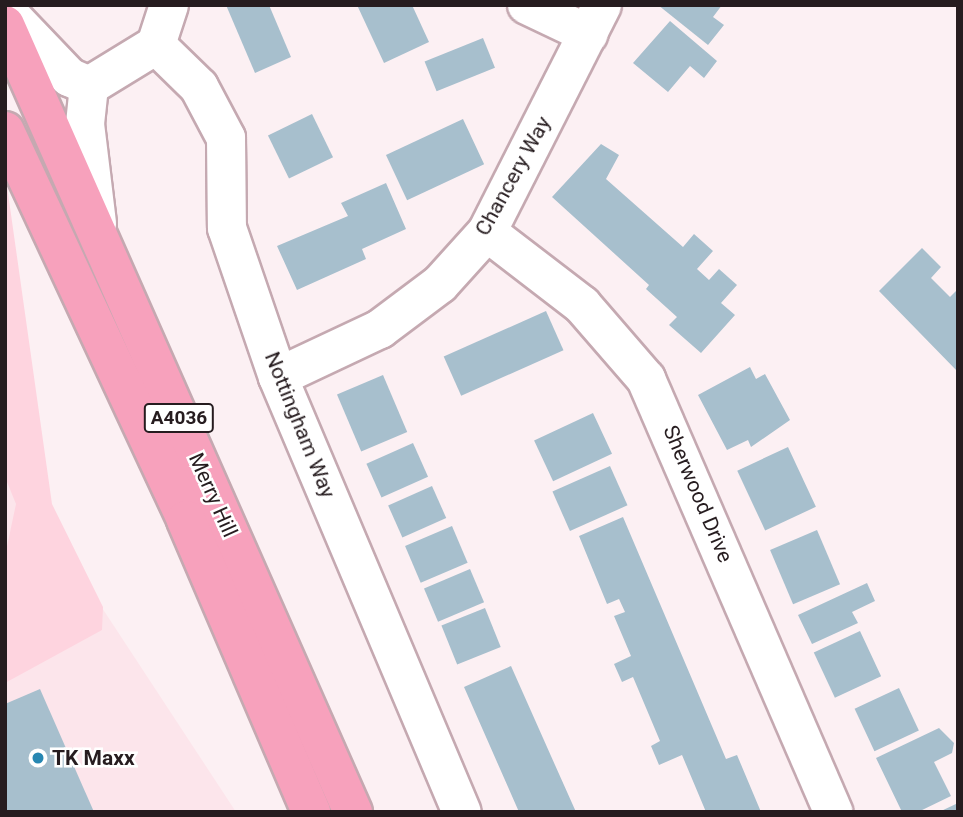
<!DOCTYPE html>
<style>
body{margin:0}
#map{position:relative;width:963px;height:817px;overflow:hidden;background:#fcf0f3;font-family:Roboto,sans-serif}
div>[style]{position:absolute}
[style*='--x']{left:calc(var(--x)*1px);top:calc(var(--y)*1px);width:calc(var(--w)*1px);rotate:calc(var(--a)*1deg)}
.built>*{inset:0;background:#fce5eb}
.green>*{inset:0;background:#fed4df}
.building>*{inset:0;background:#a7bfcd;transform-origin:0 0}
.roads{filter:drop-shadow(2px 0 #c5a9b1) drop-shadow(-2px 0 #c5a9b1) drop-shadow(0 2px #c5a9b1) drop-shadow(0 -2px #c5a9b1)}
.street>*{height:38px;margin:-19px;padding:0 19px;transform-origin:19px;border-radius:19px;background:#fff}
.highway>*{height:38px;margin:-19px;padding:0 19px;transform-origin:19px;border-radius:19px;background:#f7a1bc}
.dots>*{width:19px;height:19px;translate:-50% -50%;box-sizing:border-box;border:4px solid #fff;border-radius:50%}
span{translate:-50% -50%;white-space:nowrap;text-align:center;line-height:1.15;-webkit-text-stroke:5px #fff;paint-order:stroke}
.shield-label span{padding:2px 5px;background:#fff;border:2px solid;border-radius:5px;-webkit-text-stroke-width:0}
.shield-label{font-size:19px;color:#261c1f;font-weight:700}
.street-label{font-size:21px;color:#261c1f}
.poi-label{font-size:21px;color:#261c1f;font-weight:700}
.left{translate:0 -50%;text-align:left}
.frame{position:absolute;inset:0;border:7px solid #261c1f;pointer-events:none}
</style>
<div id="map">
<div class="built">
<i style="clip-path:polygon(5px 460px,236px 812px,5px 812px)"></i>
</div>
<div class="green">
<i style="clip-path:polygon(5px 172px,52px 504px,103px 607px,102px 630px,5px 683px,5px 556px,16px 504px,5px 477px)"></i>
</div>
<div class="building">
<i style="clip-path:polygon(226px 5px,269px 5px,291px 57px,255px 73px)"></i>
<i style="clip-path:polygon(357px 5px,412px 5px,429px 42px,384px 63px)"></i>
<i style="clip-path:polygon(658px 5px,722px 5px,713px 17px,724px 25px,708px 45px)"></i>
<i style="clip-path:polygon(670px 21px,717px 61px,704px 78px,690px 66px,668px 92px,633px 63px)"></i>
<i style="left:483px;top:38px;width:32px;height:63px;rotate:68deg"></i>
<i style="left:312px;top:114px;width:48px;height:49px;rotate:64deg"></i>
<i style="left:463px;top:119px;width:50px;height:85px;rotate:65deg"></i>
<i style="clip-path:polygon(601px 144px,619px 155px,606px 179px,683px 247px,694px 234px,713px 251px,697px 269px,709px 280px,719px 269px,737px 285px,721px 303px,735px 315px,701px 353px,669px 325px,677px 317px,646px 289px,649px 285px,552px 197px)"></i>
<i style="clip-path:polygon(386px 183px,406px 229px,362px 249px,366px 259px,297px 290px,277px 246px,348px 216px,341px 203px)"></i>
<i style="clip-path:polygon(922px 248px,941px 267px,931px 278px,950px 297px,958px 289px,958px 372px,879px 291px)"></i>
<i style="left:546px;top:311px;width:43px;height:112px;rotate:66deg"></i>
<i style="clip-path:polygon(750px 367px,756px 379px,765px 374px,790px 420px,751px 447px,748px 440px,727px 450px,698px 395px)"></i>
<i style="left:383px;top:375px;width:62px;height:50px;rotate:67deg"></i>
<i style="left:593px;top:413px;width:45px;height:65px;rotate:65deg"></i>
<i style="left:413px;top:443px;width:37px;height:51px;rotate:66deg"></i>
<i style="left:788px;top:447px;width:66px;height:56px;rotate:65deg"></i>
<i style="left:610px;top:466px;width:43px;height:63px;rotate:66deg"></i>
<i style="left:432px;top:486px;width:35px;height:48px;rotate:66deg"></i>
<i style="clip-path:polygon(623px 517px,726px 759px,737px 755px,761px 812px,706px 812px,682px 755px,659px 765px,651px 746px,660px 741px,633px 677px,622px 682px,614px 664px,631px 656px,614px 616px,625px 612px,619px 599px,607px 604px,579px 536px)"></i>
<i style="left:452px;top:526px;width:40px;height:51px;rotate:67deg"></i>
<i style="left:817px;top:530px;width:59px;height:51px;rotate:67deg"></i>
<i style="left:470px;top:569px;width:36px;height:50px;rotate:67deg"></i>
<i style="clip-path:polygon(867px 583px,875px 601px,852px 612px,858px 623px,812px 644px,798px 615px)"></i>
<i style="left:485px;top:608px;width:42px;height:47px;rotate:68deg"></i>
<i style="left:860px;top:631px;width:50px;height:51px;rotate:65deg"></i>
<i style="clip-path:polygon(511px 666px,555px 765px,576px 812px,519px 812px,464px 687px)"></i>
<i style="left:899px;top:688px;width:47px;height:49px;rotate:65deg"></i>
<i style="clip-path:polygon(40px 689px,94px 812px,5px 812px,5px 704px)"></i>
<i style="clip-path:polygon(939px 728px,954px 743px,952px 753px,934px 762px,951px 796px,918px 812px,902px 812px,876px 758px)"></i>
<i style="clip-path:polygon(958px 803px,958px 812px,939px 812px)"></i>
</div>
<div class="roads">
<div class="street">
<i style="--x:527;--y:5;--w:68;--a:25.4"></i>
<i style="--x:5;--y:10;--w:93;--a:46.3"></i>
<i style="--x:69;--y:77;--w:22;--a:24"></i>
<i style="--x:156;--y:45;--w:60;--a:44.3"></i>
<i style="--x:199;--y:87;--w:58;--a:62.1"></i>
<i style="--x:226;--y:138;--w:90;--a:89.4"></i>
<i style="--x:227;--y:228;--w:157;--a:71.1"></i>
<i style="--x:278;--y:377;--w:472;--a:67.1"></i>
<i style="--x:89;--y:86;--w:38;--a:96"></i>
<i style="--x:85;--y:124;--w:100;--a:83.1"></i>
<i style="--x:89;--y:86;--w:79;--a:-31.5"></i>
<i style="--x:156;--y:45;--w:42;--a:-72"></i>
<i style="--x:487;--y:232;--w:120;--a:37.5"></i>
<i style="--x:582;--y:305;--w:98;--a:49.1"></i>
<i style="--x:646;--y:379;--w:472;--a:66.6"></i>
<i style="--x:278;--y:377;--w:113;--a:-25.2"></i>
<i style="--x:380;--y:329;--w:75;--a:-36.9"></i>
<i style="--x:440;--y:284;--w:70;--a:-47.9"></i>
<i style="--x:487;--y:232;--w:254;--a:-63.1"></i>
</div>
<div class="highway">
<i style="--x:5;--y:25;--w:861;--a:66.15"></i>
<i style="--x:5;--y:131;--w:429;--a:65"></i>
<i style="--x:186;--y:520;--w:318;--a:66.8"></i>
</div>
</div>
<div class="dots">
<i style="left:38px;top:758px;background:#2787b2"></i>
</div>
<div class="shield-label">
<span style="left:179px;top:418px">A4036</span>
</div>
<div class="street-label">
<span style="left:513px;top:176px;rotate:-61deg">Chancery Way</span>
<span style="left:300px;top:425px;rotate:68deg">Nottingham Way</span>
<span style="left:698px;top:494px;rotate:67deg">Sherwood Drive</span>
<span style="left:213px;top:495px;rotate:66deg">Merry Hill</span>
</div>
<div class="poi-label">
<span class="left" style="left:52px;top:758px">TK Maxx</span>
</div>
<div class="frame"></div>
</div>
